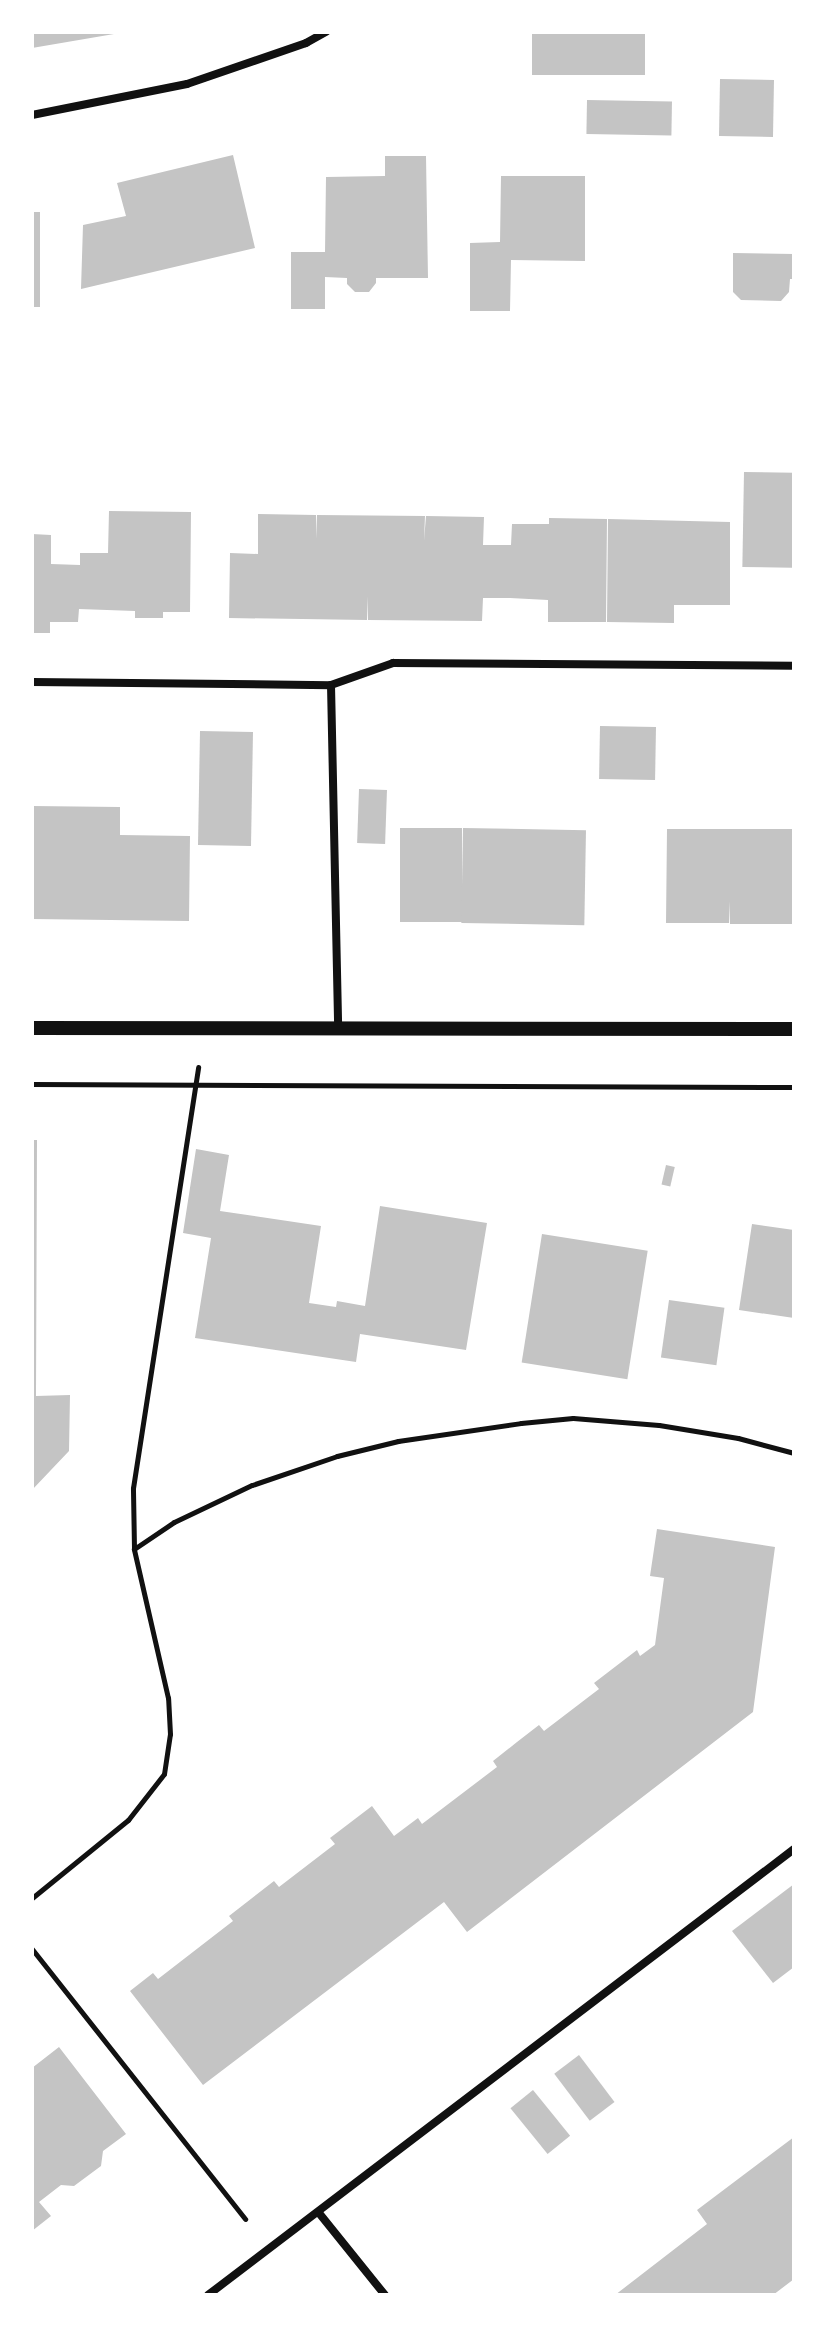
<!DOCTYPE html>
<style>
body{margin:0}
#map{position:relative;width:826px;height:2327px;overflow:hidden;background:#fff;font-family:"Space Grotesk",sans-serif}
div>[style]{position:absolute}
[style*='--x']{left:calc(var(--x)*1px);top:calc(var(--y)*1px);width:calc(var(--w)*1px);rotate:calc(var(--a)*1deg)}
.building>*{inset:0;background:#c4c4c4;transform-origin:0 0}
.path>*{height:5px;margin:-2.5px;padding:0 2.5px;transform-origin:2.5px;border-radius:2.5px;background:#111}
.minor>*{height:8px;margin:-4px;padding:0 4px;transform-origin:4px;border-radius:4px;background:#111}
.tertiary>*{height:14px;margin:-7px;padding:0 7px;transform-origin:7px;border-radius:7px;background:#111}
span{translate:-50% -50%;white-space:nowrap;text-align:center;line-height:1.15;-webkit-text-stroke:6px #fff;paint-order:stroke}
.frame{position:absolute;inset:0;border:34px solid #fff;pointer-events:none}
</style>
<div id="map">
<div class="building">
<i style="clip-path:polygon(32px 32px,114px 32px,114px 34px,32px 48px)"></i>
<i style="left:532px;top:32px;width:113px;height:43px"></i>
<i style="left:720px;top:79px;width:54px;height:57px;rotate:1deg"></i>
<i style="left:587px;top:100px;width:85px;height:34px;rotate:1deg"></i>
<i style="clip-path:polygon(233px 155px,255px 248px,81px 289px,83px 225px,126px 216px,117px 183px)"></i>
<i style="clip-path:polygon(385px 156px,426px 156px,428px 278px,376px 278px,376px 283px,369px 292px,355px 292px,347px 284px,347px 278px,325px 277px,325px 309px,291px 309px,291px 252px,325px 252px,326px 177px,385px 176px)"></i>
<i style="clip-path:polygon(501px 176px,585px 176px,585px 261px,511px 260px,510px 311px,470px 311px,470px 243px,500px 242px)"></i>
<i style="left:32px;top:212px;width:8px;height:95px"></i>
<i style="clip-path:polygon(733px 253px,794px 254px,794px 279px,790px 279px,789px 292px,781px 301px,741px 300px,733px 292px)"></i>
<i style="left:744px;top:472px;width:50px;height:95px;rotate:1deg"></i>
<i style="clip-path:polygon(109px 511px,191px 512px,190px 612px,163px 612px,163px 618px,135px 618px,135px 611px,79px 609px,78px 622px,50px 622px,50px 633px,32px 633px,32px 534px,51px 535px,51px 564px,80px 565px,80px 553px,108px 553px)"></i>
<i style="clip-path:polygon(258px 514px,316px 515px,316px 539px,317px 515px,425px 516px,424px 541px,426px 516px,484px 517px,483px 545px,511px 545px,512px 524px,549px 524px,549px 518px,607px 519px,606px 622px,548px 622px,548px 600px,510px 598px,483px 598px,482px 621px,368px 620px,368px 596px,367px 620px,229px 618px,230px 553px,258px 554px)"></i>
<i style="clip-path:polygon(608px 519px,730px 522px,730px 605px,674px 605px,674px 623px,607px 622px)"></i>
<i style="left:600px;top:726px;width:56px;height:53px;rotate:1deg"></i>
<i style="left:200px;top:731px;width:53px;height:114px;rotate:1deg"></i>
<i style="left:359px;top:789px;width:28px;height:54px;rotate:2deg"></i>
<i style="clip-path:polygon(32px 806px,120px 807px,120px 835px,190px 836px,189px 921px,32px 919px)"></i>
<i style="left:400px;top:828px;width:62px;height:94px"></i>
<i style="left:463px;top:828px;width:123px;height:95px;rotate:1deg"></i>
<i style="clip-path:polygon(667px 829px,794px 829px,794px 924px,730px 924px,729px 901px,729px 923px,666px 923px)"></i>
<i style="clip-path:polygon(32px 1140px,37px 1140px,36px 1396px,70px 1395px,69px 1451px,32px 1490px)"></i>
<i style="clip-path:polygon(196px 1149px,229px 1155px,220px 1211px,321px 1226px,309px 1303px,336px 1307px,337px 1301px,365px 1306px,380px 1206px,487px 1223px,466px 1350px,360px 1334px,356px 1362px,195px 1338px,211px 1238px,183px 1233px)"></i>
<i style="left:666px;top:1165px;width:9px;height:20px;rotate:13deg"></i>
<i style="clip-path:polygon(752px 1224px,794px 1230px,794px 1318px,739px 1310px)"></i>
<i style="left:542px;top:1234px;width:107px;height:130px;rotate:9deg"></i>
<i style="left:669px;top:1300px;width:56px;height:58px;rotate:8deg"></i>
<i style="clip-path:polygon(657px 1529px,775px 1547px,753px 1712px,467px 1932px,444px 1902px,203px 2085px,130px 1991px,153px 1973px,158px 1979px,233px 1921px,229px 1916px,274px 1881px,279px 1887px,335px 1844px,330px 1838px,372px 1806px,394px 1836px,418px 1818px,422px 1824px,497px 1767px,493px 1761px,517px 1742px,539px 1725px,544px 1731px,599px 1689px,594px 1683px,637px 1650px,640px 1656px,655px 1645px,664px 1578px,650px 1576px)"></i>
<i style="clip-path:polygon(794px 1884px,794px 1967px,773px 1983px,732px 1931px)"></i>
<i style="clip-path:polygon(59px 2047px,126px 2134px,103px 2151px,101px 2166px,74px 2186px,61px 2185px,39px 2202px,51px 2216px,32px 2231px,32px 2068px)"></i>
<i style="left:579px;top:2055px;width:59px;height:31px;rotate:53deg"></i>
<i style="left:533px;top:2090px;width:59px;height:29px;rotate:51deg"></i>
<i style="clip-path:polygon(794px 2137px,794px 2279px,773px 2295px,615px 2295px,707px 2224px,697px 2210px)"></i>
</div>
<div class="path">
<i style="--x:32;--y:1084;--w:762;--a:0.23"></i>
<i style="--x:134;--y:1548;--w:60;--a:-91"></i>
<i style="--x:133;--y:1488;--w:426;--a:-81.2"></i>
<i style="--x:32;--y:1898;--w:124;--a:-39.1"></i>
<i style="--x:128;--y:1820;--w:58;--a:-52"></i>
<i style="--x:164;--y:1774;--w:40;--a:-81.5"></i>
<i style="--x:170;--y:1734;--w:36;--a:-93"></i>
<i style="--x:168;--y:1698;--w:153;--a:-102.9"></i>
<i style="--x:134;--y:1549;--w:48;--a:-34"></i>
<i style="--x:174;--y:1522;--w:86;--a:-25.4"></i>
<i style="--x:252;--y:1485;--w:90;--a:-18.8"></i>
<i style="--x:337;--y:1456;--w:63;--a:-13.8"></i>
<i style="--x:398;--y:1441;--w:124;--a:-8.3"></i>
<i style="--x:521;--y:1423;--w:52;--a:-5.5"></i>
<i style="--x:573;--y:1418;--w:86;--a:4.7"></i>
<i style="--x:659;--y:1425;--w:80;--a:9.3"></i>
<i style="--x:738;--y:1438;--w:58;--a:15"></i>
<i style="--x:32;--y:1949;--w:344;--a:51.7"></i>
</div>
<div class="minor">
<i style="--x:32;--y:115;--w:158;--a:-11.3"></i>
<i style="--x:187;--y:84;--w:126;--a:-19"></i>
<i style="--x:306;--y:43;--w:23;--a:-29"></i>
<i style="--x:32;--y:682;--w:299;--a:0.6"></i>
<i style="--x:331;--y:685;--w:66;--a:-19.5"></i>
<i style="--x:393;--y:663;--w:401;--a:0.4"></i>
<i style="--x:331;--y:685;--w:342;--a:88.8"></i>
<i style="--x:319;--y:2213;--w:105;--a:51.2"></i>
<i style="--x:208;--y:2295;--w:736;--a:-37.27"></i>
</div>
<div class="tertiary">
<i style="--x:32;--y:1028;--w:762;--a:0.08"></i>
</div>
<div class="frame"></div>
</div>
